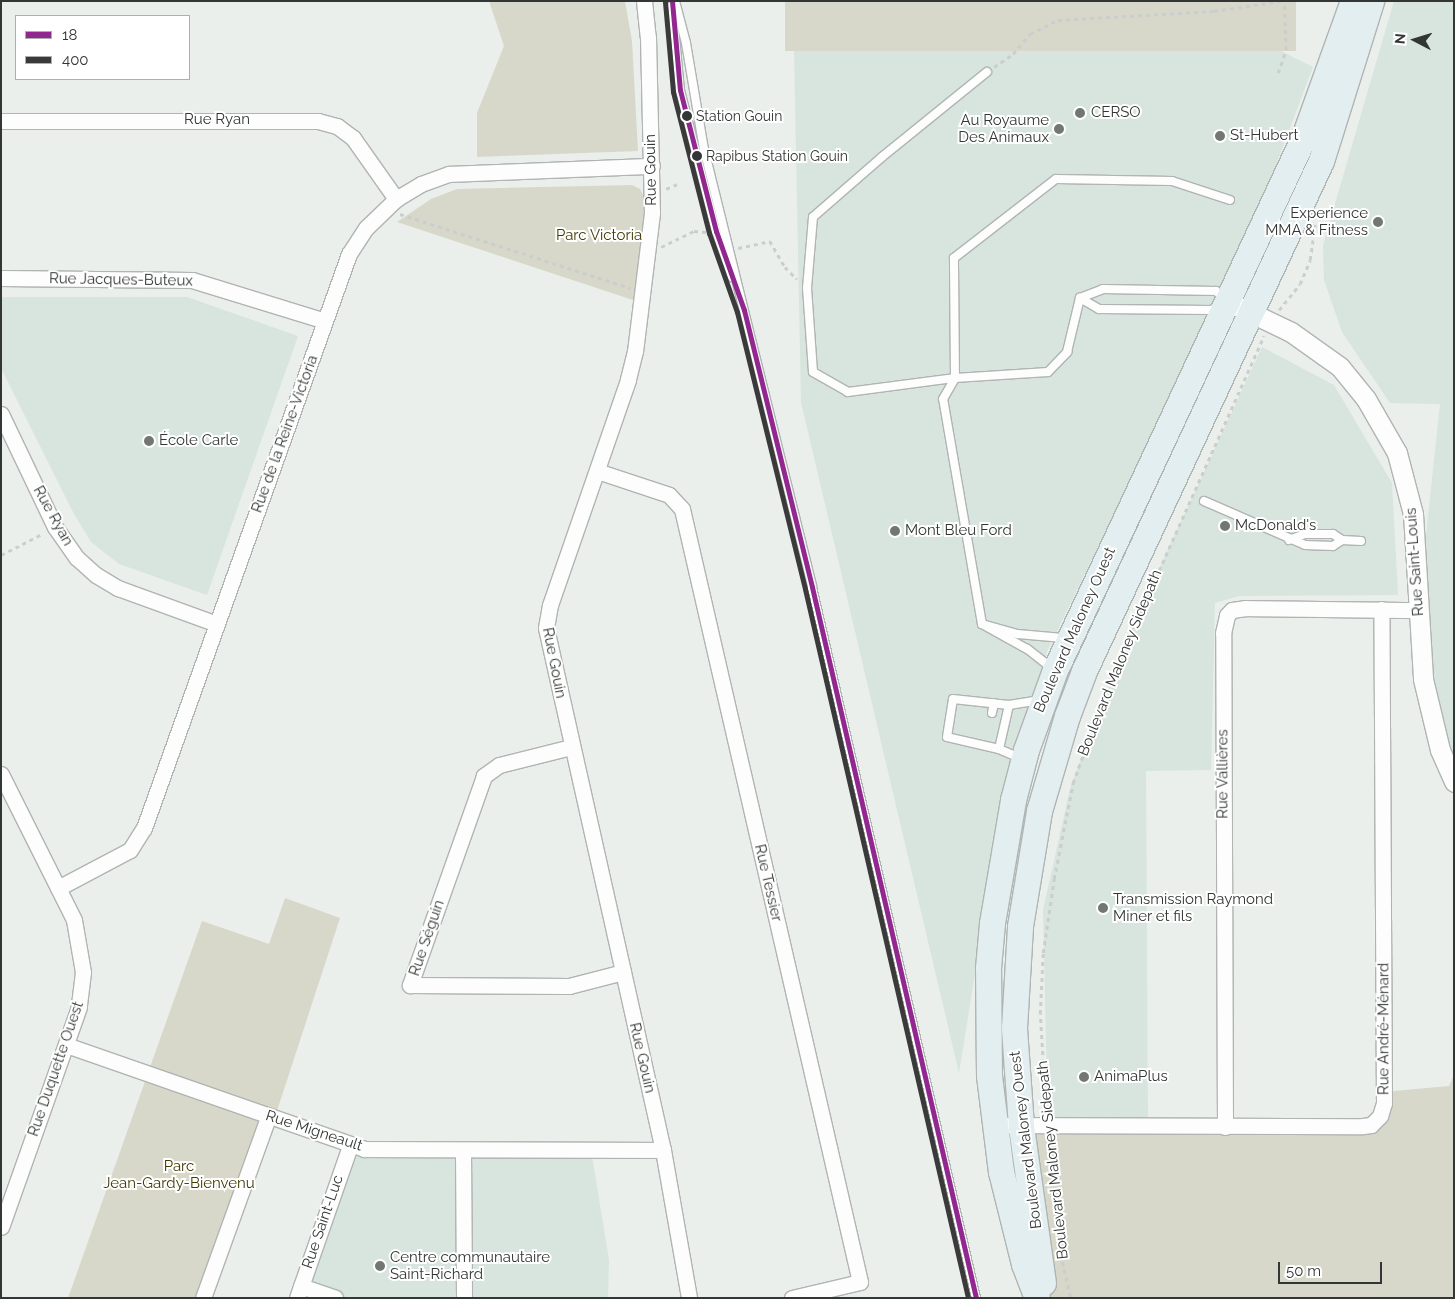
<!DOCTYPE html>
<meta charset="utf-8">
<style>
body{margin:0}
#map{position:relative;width:1455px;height:1299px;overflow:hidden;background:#eaefec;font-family:Raleway,sans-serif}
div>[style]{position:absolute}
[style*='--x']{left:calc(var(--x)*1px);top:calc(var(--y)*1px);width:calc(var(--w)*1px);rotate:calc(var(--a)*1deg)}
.built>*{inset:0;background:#d7e5de}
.green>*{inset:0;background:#d7d8c9;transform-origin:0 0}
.path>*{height:2.5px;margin-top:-1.25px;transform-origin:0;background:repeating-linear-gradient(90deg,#cccecd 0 4px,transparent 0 8px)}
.roads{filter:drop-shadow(1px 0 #b0b4b2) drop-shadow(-1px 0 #b0b4b2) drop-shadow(0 1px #b0b4b2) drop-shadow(0 -1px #b0b4b2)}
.service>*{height:8px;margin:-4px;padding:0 4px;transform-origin:4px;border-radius:4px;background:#fcfdfc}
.minor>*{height:15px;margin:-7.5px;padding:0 7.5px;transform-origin:7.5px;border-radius:7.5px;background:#fcfdfc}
.tertiary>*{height:19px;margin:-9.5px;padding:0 9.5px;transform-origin:9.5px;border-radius:9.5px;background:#fcfdfc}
.primary>*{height:25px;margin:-12.5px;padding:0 12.5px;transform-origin:12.5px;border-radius:12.5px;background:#e2eeef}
.bus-1>*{height:5px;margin:-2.5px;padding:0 2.5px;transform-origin:2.5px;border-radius:2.5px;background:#922790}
.bus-2>*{height:5px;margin:-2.5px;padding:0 2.5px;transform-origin:2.5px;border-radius:2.5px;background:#3a3a3a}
.dots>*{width:14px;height:14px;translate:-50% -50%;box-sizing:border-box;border:2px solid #fff;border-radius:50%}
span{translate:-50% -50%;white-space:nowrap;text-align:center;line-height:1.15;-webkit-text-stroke:4px #fff;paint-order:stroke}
.bus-label{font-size:14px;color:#323634}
.left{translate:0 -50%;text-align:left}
.poi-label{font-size:15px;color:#323634}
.right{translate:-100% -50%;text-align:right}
.street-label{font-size:15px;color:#323634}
.park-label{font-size:15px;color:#423a03}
.frame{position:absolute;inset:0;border:2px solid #323634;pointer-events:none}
.legend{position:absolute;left:15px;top:15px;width:175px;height:65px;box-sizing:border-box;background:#fff;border:1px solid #adafae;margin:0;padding:6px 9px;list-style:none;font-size:15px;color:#323634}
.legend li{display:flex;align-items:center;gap:10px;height:25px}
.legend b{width:25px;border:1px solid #adafae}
.north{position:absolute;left:1390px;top:15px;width:50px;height:50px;-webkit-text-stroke:4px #fff;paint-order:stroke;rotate:275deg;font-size:14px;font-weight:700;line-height:20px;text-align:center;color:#323634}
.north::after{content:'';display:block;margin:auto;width:18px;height:22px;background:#323634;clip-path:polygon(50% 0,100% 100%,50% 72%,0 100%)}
.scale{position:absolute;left:1278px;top:1262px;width:104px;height:22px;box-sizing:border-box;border:2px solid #323634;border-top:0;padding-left:6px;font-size:15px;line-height:18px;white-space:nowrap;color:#323634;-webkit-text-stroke:4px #fff;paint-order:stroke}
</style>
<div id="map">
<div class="built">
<i style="clip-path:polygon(1394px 1px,1454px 1px,1454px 780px,1418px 610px,1440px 404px,1390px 403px,1342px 332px,1324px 280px,1323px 245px)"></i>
<i style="clip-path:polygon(794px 50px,1281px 51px,1313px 67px,1251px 231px,1047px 652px,1004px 793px,959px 1073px,801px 402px)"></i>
<i style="clip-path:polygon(1px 297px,187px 297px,298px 336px,207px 595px,119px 564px,91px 542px,74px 514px,1px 368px)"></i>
<i style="clip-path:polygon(1262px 347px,1334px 385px,1392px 483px,1398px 595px,1239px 596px,1215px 603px,1211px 770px,1146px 771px,1148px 1126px,1048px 1126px,1043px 910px,1071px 785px,1127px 638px)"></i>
<i style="clip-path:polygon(350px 1146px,591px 1150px,609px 1260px,608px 1298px,335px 1298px,301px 1286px)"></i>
</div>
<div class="green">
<i style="clip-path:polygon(489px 1px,625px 1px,632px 41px,638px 151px,477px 157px,477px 113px,504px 46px)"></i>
<i style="left:785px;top:1px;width:511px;height:50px"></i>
<i style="clip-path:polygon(632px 185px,640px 189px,652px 213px,642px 303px,397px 222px,431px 199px,457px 189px)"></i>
<i style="clip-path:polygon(285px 898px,340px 918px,275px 1117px,203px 1298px,68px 1298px,202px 921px,269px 944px)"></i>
<i style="clip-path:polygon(1454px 1075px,1454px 1298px,1045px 1298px,1021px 1126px,1363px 1126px,1394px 1091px,1449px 1086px)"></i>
</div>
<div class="path">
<i style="--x:994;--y:67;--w:23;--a:-34"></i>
<i style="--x:1013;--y:54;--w:26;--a:-50"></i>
<i style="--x:1030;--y:34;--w:31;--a:-27"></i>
<i style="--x:1058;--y:20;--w:156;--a:-3.3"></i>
<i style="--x:1214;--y:11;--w:67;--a:-8.6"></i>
<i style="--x:1278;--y:73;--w:24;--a:-71"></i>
<i style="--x:1286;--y:50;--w:49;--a:-92.3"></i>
<i style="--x:666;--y:189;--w:13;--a:-23"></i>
<i style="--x:400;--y:214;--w:242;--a:17.8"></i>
<i style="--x:661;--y:247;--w:37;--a:-26"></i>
<i style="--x:694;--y:231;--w:12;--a:5"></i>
<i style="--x:738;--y:248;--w:33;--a:-12"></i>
<i style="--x:770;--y:241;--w:30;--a:60"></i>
<i style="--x:785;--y:267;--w:17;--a:45"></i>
<i style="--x:1279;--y:310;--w:33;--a:-51"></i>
<i style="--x:1300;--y:284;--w:26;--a:-67"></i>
<i style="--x:1310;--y:260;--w:37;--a:-82"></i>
<i style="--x:1;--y:555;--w:46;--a:-27.1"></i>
<i style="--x:1046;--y:1111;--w:97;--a:-93.5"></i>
<i style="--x:1040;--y:1014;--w:61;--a:-87.2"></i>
<i style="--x:1043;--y:953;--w:75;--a:-81.5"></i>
<i style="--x:1054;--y:879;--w:98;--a:-78.8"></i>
<i style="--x:1073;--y:783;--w:109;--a:-70.2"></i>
<i style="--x:1110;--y:680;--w:377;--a:-65.9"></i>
<i style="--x:1049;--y:1139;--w:61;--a:80.5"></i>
<i style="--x:1059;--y:1199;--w:47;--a:90"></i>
<i style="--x:1059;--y:1246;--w:53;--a:77"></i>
</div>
<div class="roads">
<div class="service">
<i style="--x:675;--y:1;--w:43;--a:75.3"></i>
<i style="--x:686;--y:43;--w:108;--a:80.4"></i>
<i style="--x:704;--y:149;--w:451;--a:76.1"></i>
<i style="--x:812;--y:587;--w:730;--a:77.01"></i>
<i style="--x:672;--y:6;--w:84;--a:84.6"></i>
<i style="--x:680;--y:90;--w:146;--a:75.7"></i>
<i style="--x:716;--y:231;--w:49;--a:70.8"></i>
<i style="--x:987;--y:72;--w:135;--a:141"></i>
<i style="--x:882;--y:157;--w:91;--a:139"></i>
<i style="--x:813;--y:217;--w:71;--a:94.8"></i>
<i style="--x:807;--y:288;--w:84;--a:85.9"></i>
<i style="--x:813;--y:372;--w:40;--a:29.7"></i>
<i style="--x:848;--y:392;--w:108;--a:-7.5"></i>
<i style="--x:955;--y:378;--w:120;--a:-90.5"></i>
<i style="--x:954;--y:258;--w:129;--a:-37.8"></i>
<i style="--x:1056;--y:179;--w:116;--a:1"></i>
<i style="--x:1172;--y:181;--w:61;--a:18.1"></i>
<i style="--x:1103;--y:289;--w:113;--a:1"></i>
<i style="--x:1216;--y:291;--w:16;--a:45"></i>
<i style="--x:1227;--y:302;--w:18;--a:153"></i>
<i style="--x:1211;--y:310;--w:112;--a:-179.5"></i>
<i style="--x:1099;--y:309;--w:22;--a:-150"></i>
<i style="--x:1080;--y:298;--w:25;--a:-21"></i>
<i style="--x:1204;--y:501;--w:110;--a:23.5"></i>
<i style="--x:1305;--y:545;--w:28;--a:2"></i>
<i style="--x:1333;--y:546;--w:11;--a:-34"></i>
<i style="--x:1342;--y:540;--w:19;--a:3"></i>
<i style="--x:1289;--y:540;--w:17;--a:-21"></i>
<i style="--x:1305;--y:534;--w:28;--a:0"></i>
<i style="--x:1333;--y:534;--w:11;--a:34"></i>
<i style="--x:982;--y:624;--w:228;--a:-99.8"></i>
<i style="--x:943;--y:399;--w:24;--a:-60"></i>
<i style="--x:955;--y:378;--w:93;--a:-3.7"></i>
<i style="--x:1048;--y:372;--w:28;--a:-46"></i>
<i style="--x:1067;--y:352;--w:56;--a:-76.5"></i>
<i style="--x:1053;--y:669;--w:33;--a:-142"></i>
<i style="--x:1027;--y:649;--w:51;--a:-150.9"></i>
<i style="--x:982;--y:624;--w:37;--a:16"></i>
<i style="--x:1018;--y:634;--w:45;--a:5.1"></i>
<i style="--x:992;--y:713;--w:10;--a:-79"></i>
<i style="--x:999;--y:749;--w:45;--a:-77.2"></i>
<i style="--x:1020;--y:758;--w:23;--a:-157"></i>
<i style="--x:999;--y:749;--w:53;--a:-167"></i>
<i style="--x:947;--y:737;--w:38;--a:-81"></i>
<i style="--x:953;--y:699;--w:56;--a:6.1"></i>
<i style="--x:1009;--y:705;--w:30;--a:-9"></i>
</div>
<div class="minor">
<i style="--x:644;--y:1;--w:36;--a:84"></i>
<i style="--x:648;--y:37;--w:176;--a:88.7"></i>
<i style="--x:652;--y:213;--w:139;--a:97"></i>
<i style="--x:635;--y:351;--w:30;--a:104"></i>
<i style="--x:628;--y:380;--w:238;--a:109.1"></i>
<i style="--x:550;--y:605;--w:23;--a:100"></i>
<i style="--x:546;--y:628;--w:535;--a:77.37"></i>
<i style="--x:663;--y:1150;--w:150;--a:80"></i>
<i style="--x:1;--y:121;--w:317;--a:0"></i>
<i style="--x:318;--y:121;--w:20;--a:15"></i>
<i style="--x:337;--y:126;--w:20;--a:37"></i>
<i style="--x:353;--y:138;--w:75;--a:54.8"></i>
<i style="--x:1;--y:278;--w:191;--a:0.6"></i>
<i style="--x:192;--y:280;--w:139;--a:17.1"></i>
<i style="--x:1;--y:414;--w:125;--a:64.5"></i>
<i style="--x:55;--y:527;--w:38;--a:55"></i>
<i style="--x:77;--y:558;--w:25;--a:42"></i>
<i style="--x:96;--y:575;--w:26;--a:31"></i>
<i style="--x:118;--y:588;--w:105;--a:20"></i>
<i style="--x:597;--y:471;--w:76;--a:18.4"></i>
<i style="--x:669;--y:495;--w:19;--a:47"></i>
<i style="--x:682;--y:509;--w:793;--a:77.03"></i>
<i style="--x:860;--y:1282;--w:70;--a:166.8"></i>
<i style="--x:571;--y:747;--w:74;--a:166"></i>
<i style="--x:499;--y:765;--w:19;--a:144"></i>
<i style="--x:484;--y:776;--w:222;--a:109.5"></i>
<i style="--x:410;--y:985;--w:159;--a:0.4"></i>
<i style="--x:569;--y:986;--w:56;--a:-14.5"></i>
<i style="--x:1;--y:774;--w:163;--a:63.4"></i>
<i style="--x:74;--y:920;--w:53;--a:80.2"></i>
<i style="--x:83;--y:972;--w:35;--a:97"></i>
<i style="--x:79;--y:1007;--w:233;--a:109.5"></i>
<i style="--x:58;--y:888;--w:81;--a:-27.8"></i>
<i style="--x:130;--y:850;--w:26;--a:-58"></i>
<i style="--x:144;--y:828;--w:610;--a:-70.35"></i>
<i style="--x:349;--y:254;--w:31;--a:-57"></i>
<i style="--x:366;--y:228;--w:42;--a:-44"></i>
<i style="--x:396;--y:199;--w:29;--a:-31"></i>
<i style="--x:421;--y:184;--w:30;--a:-20"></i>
<i style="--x:449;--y:174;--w:203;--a:-2.3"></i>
<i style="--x:66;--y:1045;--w:316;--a:19.2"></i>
<i style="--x:364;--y:1149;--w:299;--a:0.2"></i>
<i style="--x:993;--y:1125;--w:370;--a:0.2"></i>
<i style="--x:1363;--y:1126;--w:8;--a:-7"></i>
<i style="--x:1371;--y:1125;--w:13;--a:-45"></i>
<i style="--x:1380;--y:1116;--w:14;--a:-73"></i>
<i style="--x:1384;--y:1103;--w:494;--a:-90.3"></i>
<i style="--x:1225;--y:1127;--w:494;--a:-90.2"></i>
<i style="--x:1223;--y:633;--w:18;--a:-77"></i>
<i style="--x:1227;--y:615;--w:7;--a:-45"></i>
<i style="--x:1232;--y:610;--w:14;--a:-8"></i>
<i style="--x:1246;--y:608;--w:172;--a:0.7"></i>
<i style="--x:463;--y:1150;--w:148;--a:89.6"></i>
<i style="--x:301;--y:1286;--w:36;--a:19"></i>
<i style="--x:203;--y:1298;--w:192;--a:-70.2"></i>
<i style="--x:297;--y:1298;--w:161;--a:-70.8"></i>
</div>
<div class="tertiary">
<i style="--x:1239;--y:307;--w:58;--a:25.7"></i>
<i style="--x:1291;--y:332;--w:60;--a:35.5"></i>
<i style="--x:1340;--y:367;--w:41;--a:50.9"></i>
<i style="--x:1366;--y:399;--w:62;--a:60.1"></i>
<i style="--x:1397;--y:453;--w:63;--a:75.3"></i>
<i style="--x:1413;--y:514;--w:165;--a:86.5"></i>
<i style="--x:1423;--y:679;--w:73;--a:76.5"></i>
<i style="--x:1440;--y:750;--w:35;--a:66"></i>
</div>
<div class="primary">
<i style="--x:1043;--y:1283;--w:159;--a:-98"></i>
<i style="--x:1021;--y:1126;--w:98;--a:-94.1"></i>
<i style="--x:1014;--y:1028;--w:102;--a:-86.6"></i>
<i style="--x:1020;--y:926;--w:117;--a:-80.6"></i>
<i style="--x:1039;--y:811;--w:99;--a:-73.6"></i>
<i style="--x:1067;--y:716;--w:48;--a:-69.3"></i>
<i style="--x:1084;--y:671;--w:562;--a:-65.08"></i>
<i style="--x:1321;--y:161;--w:168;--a:-72.6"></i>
<i style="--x:1037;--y:1298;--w:36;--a:-111"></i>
<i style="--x:1024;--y:1264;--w:95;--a:-104"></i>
<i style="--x:1001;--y:1172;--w:97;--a:-97.1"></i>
<i style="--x:989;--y:1076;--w:108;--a:-90.5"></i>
<i style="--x:988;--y:968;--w:45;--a:-84.9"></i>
<i style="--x:992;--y:923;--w:125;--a:-80.3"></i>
<i style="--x:1013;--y:800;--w:52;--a:-75.4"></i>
<i style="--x:1026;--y:750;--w:85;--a:-70.1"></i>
<i style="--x:1055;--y:670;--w:591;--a:-64.99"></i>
<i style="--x:1305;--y:134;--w:141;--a:-70.2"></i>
</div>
</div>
<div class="bus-1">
<i style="--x:672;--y:1;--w:89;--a:84.9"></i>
<i style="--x:680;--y:90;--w:146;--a:75.7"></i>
<i style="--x:716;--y:231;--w:84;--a:70.5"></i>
<i style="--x:744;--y:310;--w:285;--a:76.2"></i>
<i style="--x:812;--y:587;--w:730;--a:77.01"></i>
</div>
<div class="bus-2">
<i style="--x:665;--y:2;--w:90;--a:84.9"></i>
<i style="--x:673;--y:92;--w:146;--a:75.7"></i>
<i style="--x:709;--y:233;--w:84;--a:70.5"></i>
<i style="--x:737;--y:312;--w:285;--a:76.2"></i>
<i style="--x:805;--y:589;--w:727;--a:77.05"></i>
</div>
<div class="dots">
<i style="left:1080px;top:113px;background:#727774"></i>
<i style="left:687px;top:116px;background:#323634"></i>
<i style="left:1059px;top:129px;background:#727774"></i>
<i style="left:1220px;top:136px;background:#727774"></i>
<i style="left:697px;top:156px;background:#323634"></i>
<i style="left:1378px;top:222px;background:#727774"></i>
<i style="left:149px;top:441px;background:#727774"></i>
<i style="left:1225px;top:526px;background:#727774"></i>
<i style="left:895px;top:531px;background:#727774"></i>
<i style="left:1103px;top:908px;background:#727774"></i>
<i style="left:1084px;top:1077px;background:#727774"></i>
<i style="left:380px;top:1266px;background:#727774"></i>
</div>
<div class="bus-label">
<span class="left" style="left:696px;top:116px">Station Gouin</span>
<span class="left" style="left:706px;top:156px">Rapibus Station Gouin</span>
</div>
<div class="poi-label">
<span class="left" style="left:1091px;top:113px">CERSO</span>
<span class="right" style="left:1049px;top:129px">Au Royaume<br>Des Animaux</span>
<span class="left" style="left:1230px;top:136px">St-Hubert</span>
<span class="right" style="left:1368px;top:222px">Experience<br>MMA &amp; Fitness</span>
<span class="left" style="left:159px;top:441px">École Carle</span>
<span class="left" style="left:1235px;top:526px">McDonald's</span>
<span class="left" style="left:905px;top:531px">Mont Bleu Ford</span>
<span class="left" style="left:1113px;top:908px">Transmission Raymond<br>Miner et fils</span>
<span class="left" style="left:1094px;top:1077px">AnimaPlus</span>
<span class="left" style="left:390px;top:1266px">Centre communautaire<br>Saint-Richard</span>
</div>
<div class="street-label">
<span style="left:217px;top:120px">Rue Ryan</span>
<span style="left:651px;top:170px;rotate:-91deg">Rue Gouin</span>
<span style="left:121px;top:280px;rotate:1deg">Rue Jacques-Buteux</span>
<span style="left:285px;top:434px;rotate:-70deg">Rue de la Reine-Victoria</span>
<span style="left:53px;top:516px;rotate:61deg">Rue Ryan</span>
<span style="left:1415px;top:562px;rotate:-94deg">Rue Saint-Louis</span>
<span style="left:1075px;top:630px;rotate:-66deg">Boulevard Maloney Ouest</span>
<span style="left:554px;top:663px;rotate:79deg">Rue Gouin</span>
<span style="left:1120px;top:663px;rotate:-68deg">Boulevard Maloney Sidepath</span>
<span style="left:1223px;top:774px;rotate:-90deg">Rue Vallières</span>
<span style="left:768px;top:883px;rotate:77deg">Rue Tessier</span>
<span style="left:427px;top:938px;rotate:-71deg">Rue Séguin</span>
<span style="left:1384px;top:1029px;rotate:-90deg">Rue André-Ménard</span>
<span style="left:642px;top:1058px;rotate:77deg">Rue Gouin</span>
<span style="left:56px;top:1069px;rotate:-71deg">Rue Duquette Ouest</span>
<span style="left:314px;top:1131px;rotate:18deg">Rue Migneault</span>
<span style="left:1026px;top:1140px;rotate:-97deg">Boulevard Maloney Ouest</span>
<span style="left:1053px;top:1160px;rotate:-96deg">Boulevard Maloney Sidepath</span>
<span style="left:323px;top:1222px;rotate:-71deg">Rue Saint-Luc</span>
</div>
<div class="park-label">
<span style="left:599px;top:236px">Parc Victoria</span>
<span style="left:179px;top:1175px">Parc<br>Jean-Gardy-Bienvenu</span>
</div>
<div class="frame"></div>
<ul class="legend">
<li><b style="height:6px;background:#922790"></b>18</li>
<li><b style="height:6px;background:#3a3a3a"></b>400</li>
</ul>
<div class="north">N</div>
<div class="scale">50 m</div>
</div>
